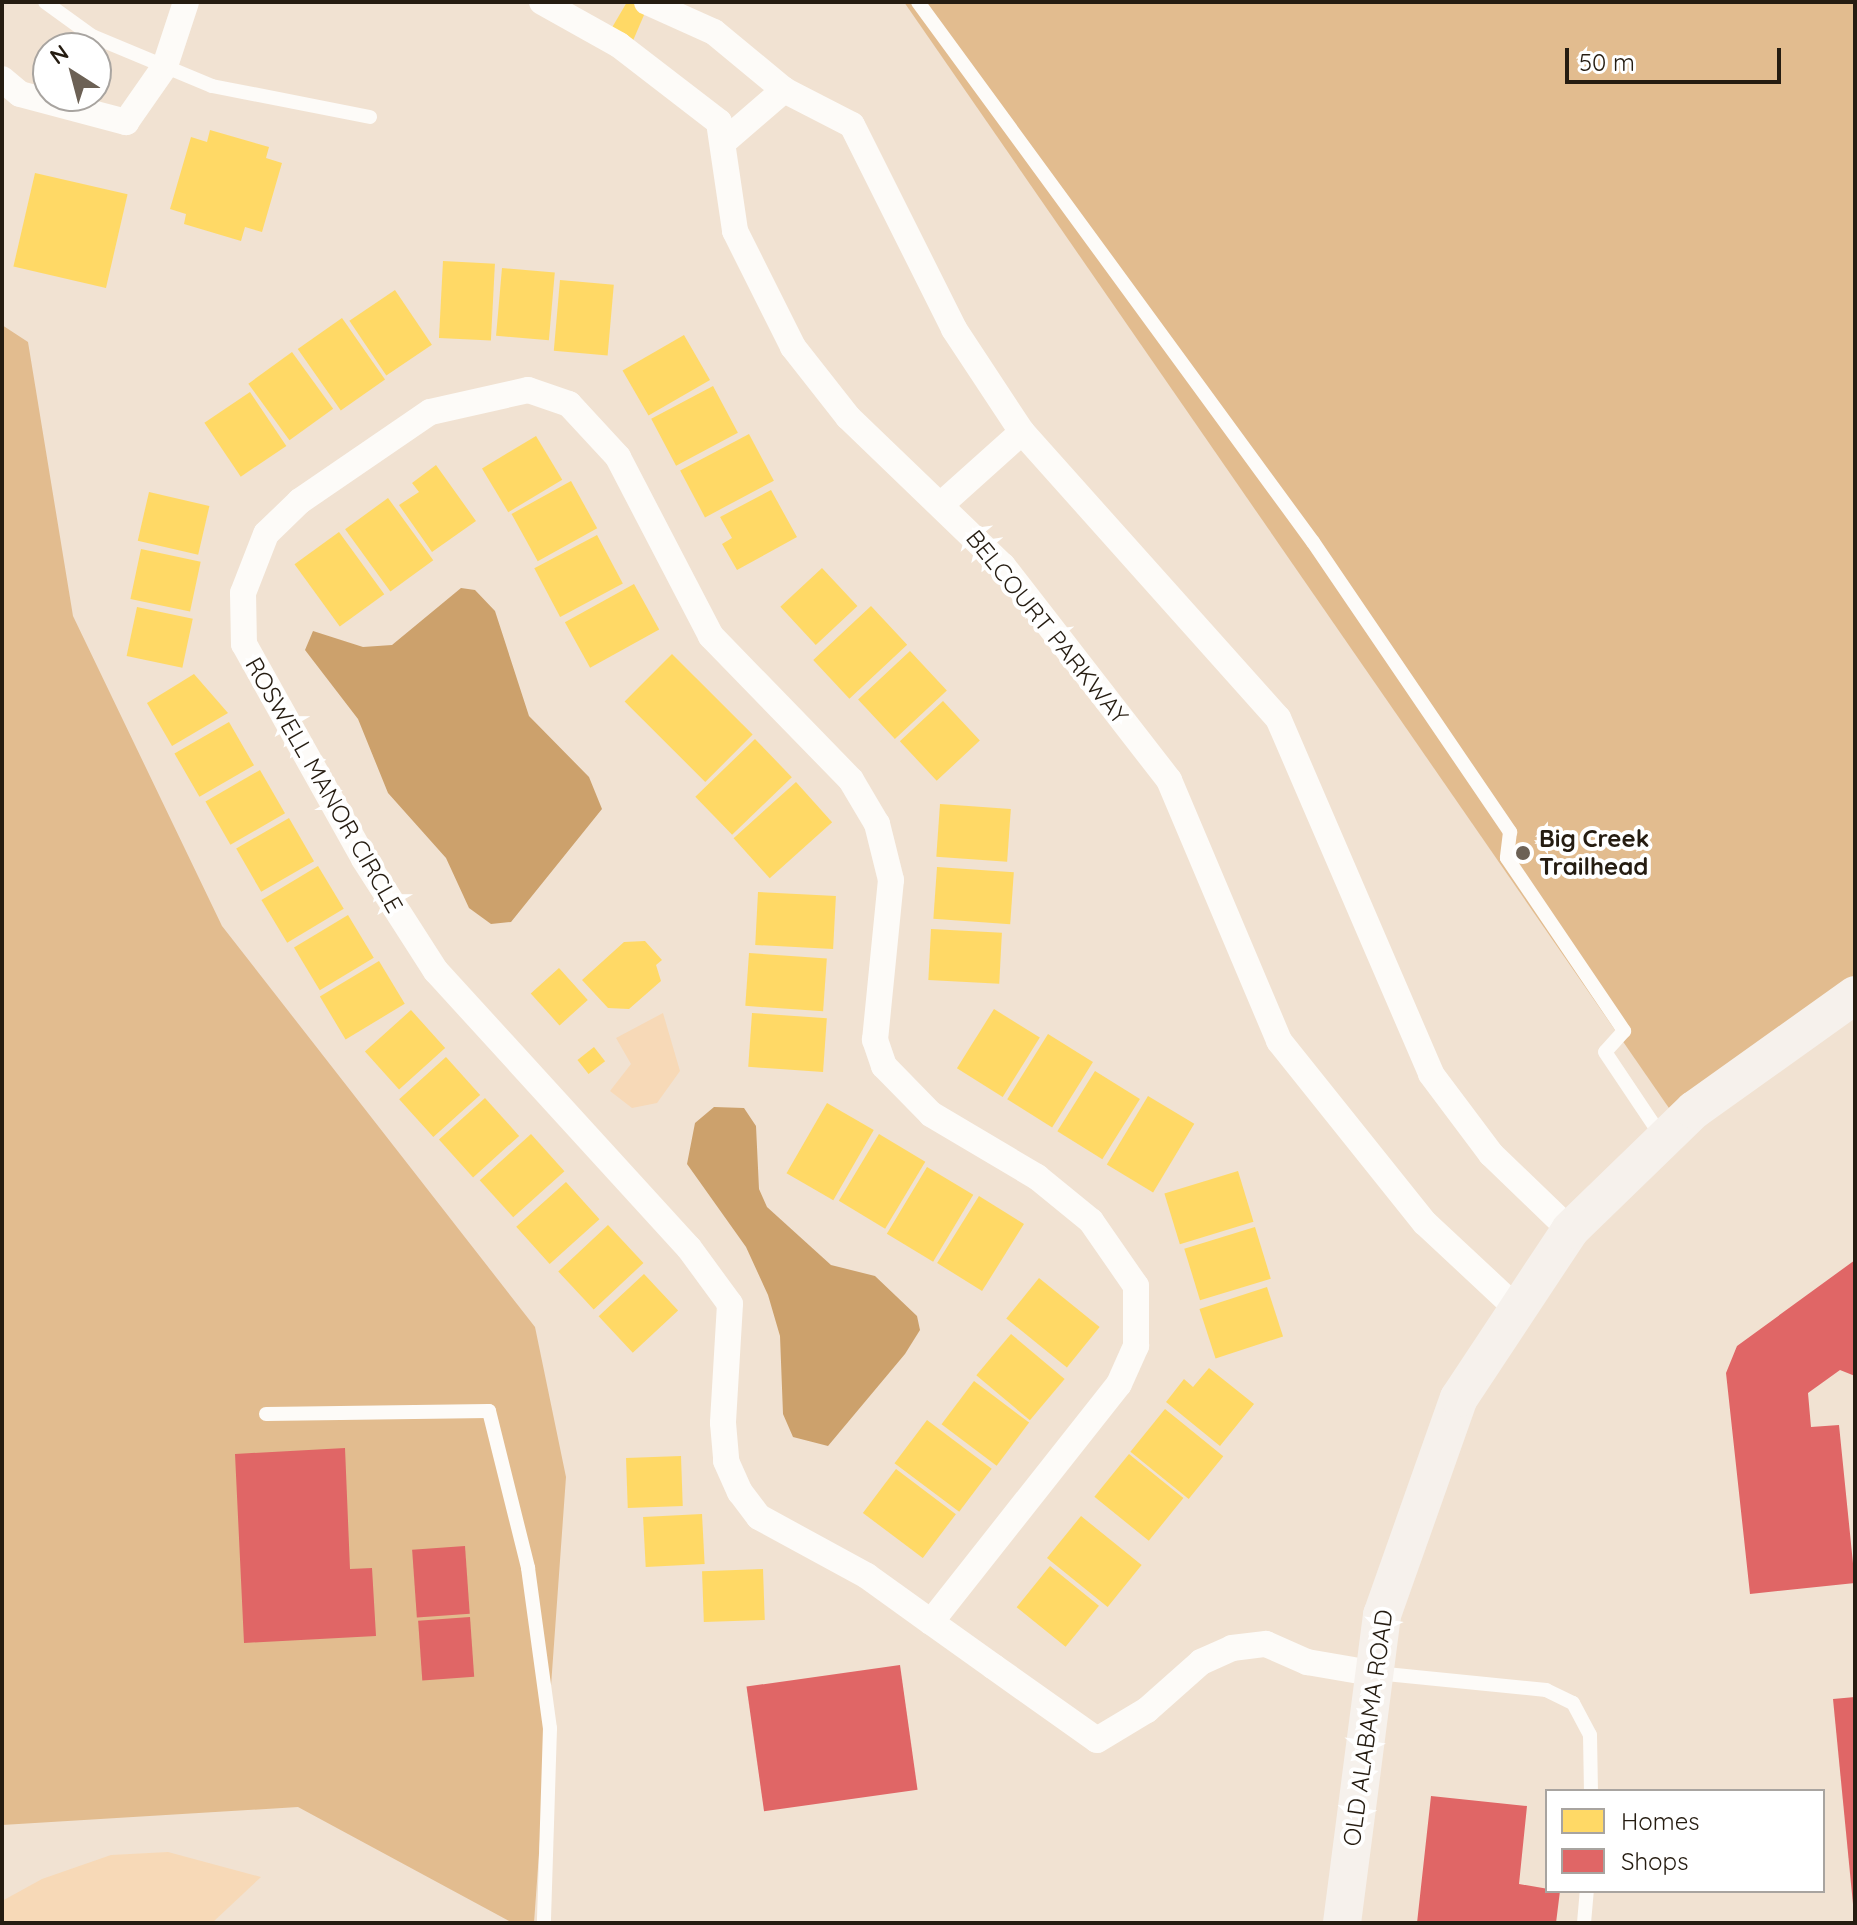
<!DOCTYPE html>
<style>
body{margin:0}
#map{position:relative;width:1857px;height:1925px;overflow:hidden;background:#f1e2d2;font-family:Quicksand,sans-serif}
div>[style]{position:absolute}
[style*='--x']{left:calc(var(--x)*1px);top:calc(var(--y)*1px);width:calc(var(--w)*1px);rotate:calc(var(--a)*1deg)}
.green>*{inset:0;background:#f7d9b7}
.forest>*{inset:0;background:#e2bc8f}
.water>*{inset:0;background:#cca16c}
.homes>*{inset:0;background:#ffd966;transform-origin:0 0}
.shops>*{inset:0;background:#e06666;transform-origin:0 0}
.service>*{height:14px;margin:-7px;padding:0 7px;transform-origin:7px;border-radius:7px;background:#fdfbf8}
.minor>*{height:26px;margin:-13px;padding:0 13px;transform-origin:13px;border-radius:13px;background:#fdfbf8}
.secondary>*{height:38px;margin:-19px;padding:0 19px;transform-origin:19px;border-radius:19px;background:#f6f1ec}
.dots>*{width:22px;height:22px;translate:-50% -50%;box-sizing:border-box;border:4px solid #fff;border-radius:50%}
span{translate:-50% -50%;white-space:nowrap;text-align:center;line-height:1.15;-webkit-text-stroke:8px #fff;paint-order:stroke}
.street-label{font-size:24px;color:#251c11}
.poi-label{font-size:24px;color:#251c11;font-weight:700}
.left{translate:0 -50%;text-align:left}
.frame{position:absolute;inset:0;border:4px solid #251c11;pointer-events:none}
.legend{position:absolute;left:1545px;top:1789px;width:280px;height:104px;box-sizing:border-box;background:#fff;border:2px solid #a8a4a0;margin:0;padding:10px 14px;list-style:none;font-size:24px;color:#251c11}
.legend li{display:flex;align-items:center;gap:16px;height:40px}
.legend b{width:40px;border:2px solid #a8a4a0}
.north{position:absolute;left:32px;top:32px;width:80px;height:80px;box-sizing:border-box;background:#fff;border:2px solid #a8a4a0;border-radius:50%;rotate:324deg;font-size:22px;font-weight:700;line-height:32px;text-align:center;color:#251c11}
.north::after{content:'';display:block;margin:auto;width:28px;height:36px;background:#6c6155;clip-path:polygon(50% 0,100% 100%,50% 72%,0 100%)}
.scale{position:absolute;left:1565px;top:48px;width:216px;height:36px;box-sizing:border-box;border:4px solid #251c11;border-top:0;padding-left:10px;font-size:24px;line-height:28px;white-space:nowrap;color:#251c11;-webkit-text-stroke:6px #fff;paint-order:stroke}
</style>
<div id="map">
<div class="green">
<i style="clip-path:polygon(663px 1013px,680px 1071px,657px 1103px,632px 1108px,610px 1091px,631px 1064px,616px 1038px)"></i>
<i style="clip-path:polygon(168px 1852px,261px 1877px,212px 1923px,2px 1923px,2px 1901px,42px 1879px,111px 1855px)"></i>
</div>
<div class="forest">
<i style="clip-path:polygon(904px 2px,1855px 2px,1855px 976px,1671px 1111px)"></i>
<i style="clip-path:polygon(2px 325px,28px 342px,73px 616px,222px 926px,535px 1327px,566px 1477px,534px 1923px,513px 1923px,298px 1807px,2px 1825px)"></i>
</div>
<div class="water">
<i style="clip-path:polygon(461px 588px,475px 590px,495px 611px,529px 716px,589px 777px,602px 809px,511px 922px,491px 924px,469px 908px,446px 858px,388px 793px,358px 719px,305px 650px,313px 631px,363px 647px,392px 645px)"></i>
<i style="clip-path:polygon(714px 1107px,744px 1108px,756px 1126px,759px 1189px,767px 1207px,831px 1265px,875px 1276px,917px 1316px,920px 1330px,905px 1354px,828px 1446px,793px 1437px,783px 1414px,780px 1336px,768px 1295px,746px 1247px,687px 1164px,695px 1123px)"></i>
</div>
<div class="homes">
<i style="clip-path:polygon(627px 2px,647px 8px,632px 43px,610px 31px)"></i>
<i style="clip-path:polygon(210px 130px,269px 147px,266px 158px,282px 163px,262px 232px,245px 227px,241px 241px,184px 224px,186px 214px,170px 209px,191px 137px,207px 142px)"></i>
<i style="left:35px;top:173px;width:95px;height:96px;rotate:13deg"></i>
<i style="left:443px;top:261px;width:52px;height:77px;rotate:3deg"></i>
<i style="left:502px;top:268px;width:53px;height:68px;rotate:5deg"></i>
<i style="left:560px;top:280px;width:54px;height:71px;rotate:5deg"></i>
<i style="left:395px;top:290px;width:66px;height:55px;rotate:56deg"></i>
<i style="left:342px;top:318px;width:75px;height:54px;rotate:55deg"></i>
<i style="left:684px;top:335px;width:52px;height:71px;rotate:60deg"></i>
<i style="left:292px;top:352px;width:70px;height:54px;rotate:54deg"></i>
<i style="left:713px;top:386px;width:53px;height:70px;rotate:62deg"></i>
<i style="left:250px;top:392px;width:65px;height:55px;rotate:56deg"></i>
<i style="left:749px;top:434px;width:53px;height:78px;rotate:62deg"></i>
<i style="left:536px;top:436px;width:51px;height:63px;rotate:59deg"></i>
<i style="clip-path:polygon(436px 465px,476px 521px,432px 552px,399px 505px,419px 492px,412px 483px)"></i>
<i style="left:571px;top:481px;width:54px;height:68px;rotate:61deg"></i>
<i style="clip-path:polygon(771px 490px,797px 537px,737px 570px,722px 544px,732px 538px,720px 517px)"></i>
<i style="left:149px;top:492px;width:62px;height:50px;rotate:13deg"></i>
<i style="left:388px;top:498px;width:77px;height:53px;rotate:54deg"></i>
<i style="left:339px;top:532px;width:77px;height:55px;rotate:54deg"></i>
<i style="left:597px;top:535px;width:55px;height:71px;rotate:62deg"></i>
<i style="left:141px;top:549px;width:61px;height:51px;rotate:12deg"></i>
<i style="left:822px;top:568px;width:52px;height:57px;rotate:47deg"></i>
<i style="left:634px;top:584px;width:52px;height:79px;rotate:61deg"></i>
<i style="left:871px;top:606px;width:53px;height:79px;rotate:47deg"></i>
<i style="left:137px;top:607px;width:57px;height:50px;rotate:12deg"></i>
<i style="left:910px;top:651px;width:54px;height:71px;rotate:47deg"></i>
<i style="left:672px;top:654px;width:114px;height:67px;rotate:45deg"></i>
<i style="clip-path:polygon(194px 674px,228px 713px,172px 746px,147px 703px)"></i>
<i style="left:943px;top:701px;width:54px;height:59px;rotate:47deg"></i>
<i style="left:229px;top:722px;width:50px;height:63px;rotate:60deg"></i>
<i style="left:755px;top:739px;width:53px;height:83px;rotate:46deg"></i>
<i style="left:260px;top:770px;width:50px;height:63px;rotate:60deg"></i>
<i style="left:796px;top:782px;width:54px;height:84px;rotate:48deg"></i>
<i style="left:940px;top:804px;width:71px;height:53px;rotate:4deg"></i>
<i style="left:289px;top:818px;width:50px;height:61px;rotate:60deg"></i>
<i style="left:318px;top:866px;width:50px;height:66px;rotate:59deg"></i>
<i style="left:937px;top:867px;width:77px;height:52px;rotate:4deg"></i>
<i style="left:758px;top:892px;width:78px;height:53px;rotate:3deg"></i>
<i style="left:348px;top:915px;width:50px;height:63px;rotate:59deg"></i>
<i style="left:931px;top:929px;width:71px;height:51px;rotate:3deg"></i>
<i style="clip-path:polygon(645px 941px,662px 960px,656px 965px,661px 981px,629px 1009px,608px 1008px,582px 980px,624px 942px)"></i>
<i style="left:749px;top:953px;width:78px;height:53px;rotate:4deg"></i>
<i style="left:379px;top:961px;width:50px;height:69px;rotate:59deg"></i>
<i style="left:559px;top:968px;width:43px;height:38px;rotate:48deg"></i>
<i style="left:994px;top:1009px;width:54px;height:70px;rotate:32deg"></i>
<i style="left:411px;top:1010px;width:51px;height:62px;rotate:48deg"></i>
<i style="left:752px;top:1013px;width:75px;height:54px;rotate:4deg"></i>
<i style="left:1048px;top:1034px;width:53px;height:77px;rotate:32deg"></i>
<i style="left:594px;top:1047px;width:18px;height:21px;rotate:52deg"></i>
<i style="left:446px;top:1057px;width:51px;height:63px;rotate:48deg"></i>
<i style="left:1095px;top:1071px;width:53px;height:71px;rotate:32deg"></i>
<i style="left:1148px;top:1096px;width:54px;height:80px;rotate:31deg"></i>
<i style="left:485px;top:1098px;width:51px;height:62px;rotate:48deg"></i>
<i style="left:827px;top:1103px;width:54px;height:81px;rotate:30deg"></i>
<i style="left:531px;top:1134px;width:50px;height:69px;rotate:48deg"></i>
<i style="left:879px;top:1134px;width:54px;height:78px;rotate:31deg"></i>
<i style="left:927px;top:1167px;width:54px;height:78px;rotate:31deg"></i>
<i style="left:1238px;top:1171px;width:53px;height:77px;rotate:73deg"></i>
<i style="left:566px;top:1182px;width:50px;height:67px;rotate:48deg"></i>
<i style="left:979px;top:1196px;width:53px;height:79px;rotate:32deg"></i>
<i style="left:608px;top:1225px;width:52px;height:68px;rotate:47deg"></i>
<i style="left:1255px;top:1227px;width:54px;height:74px;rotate:73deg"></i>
<i style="left:644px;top:1274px;width:50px;height:62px;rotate:47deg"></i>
<i style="left:1039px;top:1278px;width:78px;height:52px;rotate:39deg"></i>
<i style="left:1267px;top:1287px;width:52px;height:71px;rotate:72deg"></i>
<i style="left:1011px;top:1334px;width:70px;height:54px;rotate:40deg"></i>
<i style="clip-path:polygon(1209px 1368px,1254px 1404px,1220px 1446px,1166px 1402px,1184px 1379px,1193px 1387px)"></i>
<i style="left:974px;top:1381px;width:69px;height:54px;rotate:37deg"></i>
<i style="left:1165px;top:1409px;width:75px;height:55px;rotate:39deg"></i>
<i style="left:927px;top:1420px;width:81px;height:54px;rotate:37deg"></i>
<i style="left:1129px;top:1454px;width:70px;height:55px;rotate:39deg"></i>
<i style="left:681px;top:1456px;width:50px;height:55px;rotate:88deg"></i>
<i style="left:896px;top:1469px;width:75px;height:55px;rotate:37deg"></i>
<i style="left:702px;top:1514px;width:50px;height:59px;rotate:87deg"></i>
<i style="left:1081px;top:1516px;width:78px;height:54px;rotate:39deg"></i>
<i style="left:1050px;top:1566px;width:63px;height:53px;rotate:39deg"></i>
<i style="left:763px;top:1569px;width:51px;height:61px;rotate:88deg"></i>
</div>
<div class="shops">
<i style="clip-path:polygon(1855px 1260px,1855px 1376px,1840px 1370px,1808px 1393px,1811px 1427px,1839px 1425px,1855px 1583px,1750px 1594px,1726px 1373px,1737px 1346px)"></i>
<i style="clip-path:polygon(345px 1448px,350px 1569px,372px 1568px,376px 1636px,244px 1643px,235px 1454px)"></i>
<i style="left:465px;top:1546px;width:68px;height:53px;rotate:86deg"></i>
<i style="left:470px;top:1617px;width:60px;height:52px;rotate:86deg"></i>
<i style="left:900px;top:1665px;width:126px;height:155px;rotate:82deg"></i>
<i style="clip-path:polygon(1855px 1697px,1855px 1903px,1853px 1904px,1833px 1699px)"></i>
<i style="clip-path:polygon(1431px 1796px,1527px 1806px,1519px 1884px,1560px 1891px,1556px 1923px,1417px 1923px)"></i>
</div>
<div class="service">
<i style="--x:45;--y:2;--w:58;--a:35.9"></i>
<i style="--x:92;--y:36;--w:130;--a:22.6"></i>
<i style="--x:212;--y:86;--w:161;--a:11.1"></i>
<i style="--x:918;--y:2;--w:669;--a:53.82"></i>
<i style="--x:1313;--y:542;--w:351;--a:55.8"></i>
<i style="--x:1510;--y:832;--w:26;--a:97"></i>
<i style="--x:1507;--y:858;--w:209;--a:55.9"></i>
<i style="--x:1624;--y:1031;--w:28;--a:132"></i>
<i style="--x:1605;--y:1052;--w:102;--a:56.2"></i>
<i style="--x:266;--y:1414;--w:223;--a:-0.8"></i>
<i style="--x:489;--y:1411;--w:162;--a:76"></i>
<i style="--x:528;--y:1568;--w:162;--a:82.2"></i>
<i style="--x:550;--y:1728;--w:195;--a:91.8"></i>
<i style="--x:1376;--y:1673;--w:171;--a:5.7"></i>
<i style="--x:1546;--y:1690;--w:30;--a:26"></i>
<i style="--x:1573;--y:1703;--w:36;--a:62"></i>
<i style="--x:1590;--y:1735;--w:56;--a:89"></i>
<i style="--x:1584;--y:1923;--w:32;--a:-85"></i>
</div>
<div class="minor">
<i style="--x:542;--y:2;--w:88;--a:29.2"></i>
<i style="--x:619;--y:45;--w:126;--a:37.6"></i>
<i style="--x:719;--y:122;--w:110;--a:81.6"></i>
<i style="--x:735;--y:231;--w:130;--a:63.4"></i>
<i style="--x:793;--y:347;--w:89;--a:51.8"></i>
<i style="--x:848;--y:417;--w:215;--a:43.9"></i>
<i style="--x:1003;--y:566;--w:271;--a:52.2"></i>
<i style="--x:1169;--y:780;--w:283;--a:67.1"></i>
<i style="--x:1279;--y:1041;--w:233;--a:51.3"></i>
<i style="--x:1425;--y:1223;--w:123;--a:43"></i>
<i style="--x:647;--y:2;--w:73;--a:24.1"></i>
<i style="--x:714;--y:32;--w:91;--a:39.6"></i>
<i style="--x:784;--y:90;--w:76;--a:27.2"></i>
<i style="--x:852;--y:125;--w:228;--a:63.4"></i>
<i style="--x:954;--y:329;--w:123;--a:56.6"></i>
<i style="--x:1022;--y:432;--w:384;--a:48.2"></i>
<i style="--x:1278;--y:718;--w:387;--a:66.7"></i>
<i style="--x:1431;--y:1074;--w:100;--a:53.1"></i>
<i style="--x:1491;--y:1154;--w:110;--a:43.9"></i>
<i style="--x:2;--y:79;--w:23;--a:40"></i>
<i style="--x:20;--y:94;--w:110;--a:14.8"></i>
<i style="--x:126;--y:122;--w:68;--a:-55.1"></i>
<i style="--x:165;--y:66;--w:67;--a:-71.8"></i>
<i style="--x:726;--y:140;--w:77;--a:-40.8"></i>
<i style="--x:944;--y:502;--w:105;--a:-41.9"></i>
<i style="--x:931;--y:1622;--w:303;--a:-51.7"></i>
<i style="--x:1119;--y:1384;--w:42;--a:-65.9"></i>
<i style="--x:1136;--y:1346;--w:60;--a:-90"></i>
<i style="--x:1136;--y:1286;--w:79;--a:-124.7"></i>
<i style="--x:1091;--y:1221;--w:70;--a:-140.8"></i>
<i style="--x:1037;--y:1177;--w:123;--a:-149.3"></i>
<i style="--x:931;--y:1114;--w:67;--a:-134.4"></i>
<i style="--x:884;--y:1066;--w:28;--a:-109"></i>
<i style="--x:875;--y:1040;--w:161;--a:-84.3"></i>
<i style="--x:891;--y:880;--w:58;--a:-104"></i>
<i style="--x:877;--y:824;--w:51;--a:-120.6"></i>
<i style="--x:851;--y:780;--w:201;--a:-134.2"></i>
<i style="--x:711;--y:636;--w:202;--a:-117.5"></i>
<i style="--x:618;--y:457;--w:72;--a:-132.8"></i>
<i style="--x:569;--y:404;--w:43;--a:-161.1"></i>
<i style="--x:528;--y:390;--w:100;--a:167.3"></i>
<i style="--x:430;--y:412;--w:158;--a:145.6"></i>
<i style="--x:300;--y:501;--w:47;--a:135.9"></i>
<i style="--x:266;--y:534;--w:63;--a:111.3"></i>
<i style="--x:243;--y:593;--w:51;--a:88.9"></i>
<i style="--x:244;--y:644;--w:246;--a:60.8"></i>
<i style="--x:364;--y:859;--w:133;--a:57.3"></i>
<i style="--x:436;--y:971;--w:375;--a:47.6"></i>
<i style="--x:689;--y:1248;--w:69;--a:53.8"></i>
<i style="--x:730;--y:1304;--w:119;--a:93.4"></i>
<i style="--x:723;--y:1423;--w:38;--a:85"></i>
<i style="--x:726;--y:1461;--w:34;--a:66"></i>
<i style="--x:740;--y:1492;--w:31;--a:53"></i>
<i style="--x:759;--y:1517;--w:123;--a:28.6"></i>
<i style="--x:867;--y:1576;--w:79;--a:35.7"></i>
<i style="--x:931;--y:1622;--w:77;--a:35.5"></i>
<i style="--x:994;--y:1667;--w:126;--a:35.3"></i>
<i style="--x:1097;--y:1740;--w:58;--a:-31"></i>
<i style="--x:1147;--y:1710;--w:72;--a:-41.6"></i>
<i style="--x:1201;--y:1662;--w:34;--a:-24"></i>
<i style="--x:1232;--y:1648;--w:34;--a:-7"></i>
<i style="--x:1266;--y:1644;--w:45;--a:23.7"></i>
<i style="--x:1307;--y:1662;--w:65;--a:9.8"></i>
</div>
<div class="secondary">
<i style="--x:1342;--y:1923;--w:311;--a:-82.6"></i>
<i style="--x:1382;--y:1615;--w:230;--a:-70.5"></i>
<i style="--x:1459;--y:1398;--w:201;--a:-56.5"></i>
<i style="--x:1570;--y:1230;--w:173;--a:-44.1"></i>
<i style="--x:1694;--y:1110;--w:198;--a:-35.5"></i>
</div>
<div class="dots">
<i style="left:1523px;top:853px;background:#6c6155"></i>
</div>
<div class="street-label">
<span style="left:1047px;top:627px;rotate:51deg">BELCOURT PARKWAY</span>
<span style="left:324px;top:785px;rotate:60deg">ROSWELL MANOR CIRCLE</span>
<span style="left:1368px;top:1728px;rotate:-82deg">OLD ALABAMA ROAD</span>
</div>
<div class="poi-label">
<span class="left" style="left:1539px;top:853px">Big Creek<br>Trailhead</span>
</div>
<div class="frame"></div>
<ul class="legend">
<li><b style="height:22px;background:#ffd966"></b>Homes</li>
<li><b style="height:22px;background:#e06666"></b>Shops</li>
</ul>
<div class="north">N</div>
<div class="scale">50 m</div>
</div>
